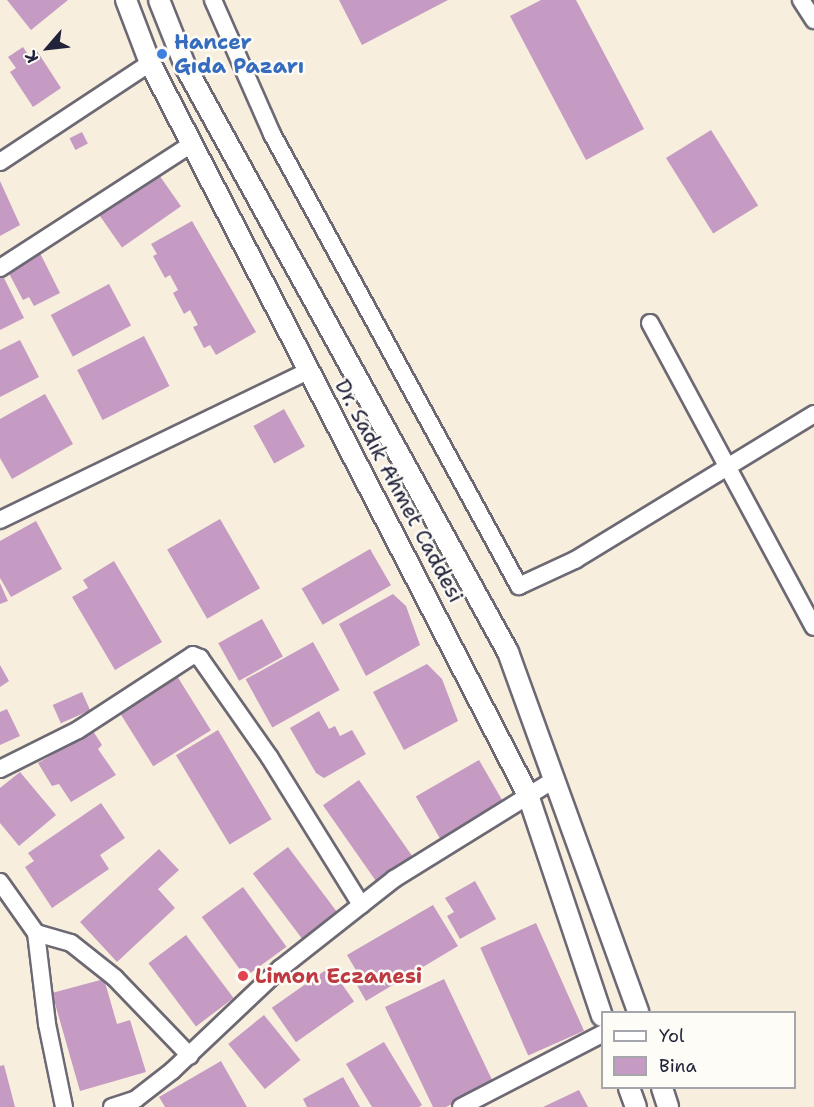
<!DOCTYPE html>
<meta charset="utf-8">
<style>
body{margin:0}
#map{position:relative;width:814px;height:1107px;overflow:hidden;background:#f7eedd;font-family:"Shantell Sans",sans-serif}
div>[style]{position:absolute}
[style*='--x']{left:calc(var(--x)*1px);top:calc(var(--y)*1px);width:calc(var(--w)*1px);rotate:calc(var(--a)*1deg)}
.building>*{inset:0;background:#c59ac3;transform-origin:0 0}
.roads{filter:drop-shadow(2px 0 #6d6974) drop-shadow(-2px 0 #6d6974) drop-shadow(0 2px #6d6974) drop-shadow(0 -2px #6d6974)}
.minor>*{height:16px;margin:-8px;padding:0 8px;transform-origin:8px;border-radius:8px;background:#fff}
.tertiary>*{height:20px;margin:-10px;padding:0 10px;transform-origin:10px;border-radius:10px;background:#fff}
.dots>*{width:16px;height:16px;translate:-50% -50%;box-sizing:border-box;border:3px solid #fdfcf7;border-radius:50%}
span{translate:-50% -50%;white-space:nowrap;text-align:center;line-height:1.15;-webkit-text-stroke:5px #fdfcf7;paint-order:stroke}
.shop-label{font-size:21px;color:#366cbe;font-weight:700}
.left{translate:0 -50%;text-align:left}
.street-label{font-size:21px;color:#22223b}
.health-label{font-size:21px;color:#be3a42;font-weight:700}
.legend{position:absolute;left:601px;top:1011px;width:195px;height:78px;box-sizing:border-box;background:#fdfcf7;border:2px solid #a5a5ac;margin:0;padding:8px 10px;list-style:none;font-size:18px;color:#22223b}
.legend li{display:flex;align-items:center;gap:12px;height:30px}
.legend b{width:30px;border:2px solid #a5a5ac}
.north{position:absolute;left:18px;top:18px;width:60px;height:60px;-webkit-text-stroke:4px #fdfcf7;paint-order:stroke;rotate:242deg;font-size:16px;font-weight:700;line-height:24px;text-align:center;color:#22223b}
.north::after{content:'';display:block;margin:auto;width:21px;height:27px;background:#22223b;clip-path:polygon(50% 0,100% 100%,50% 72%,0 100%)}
</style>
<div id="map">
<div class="building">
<i style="clip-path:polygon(7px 0,68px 0,31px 30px)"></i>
<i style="clip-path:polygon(339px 0,448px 0,362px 45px)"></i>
<i style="clip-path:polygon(541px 0,576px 0,644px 129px,586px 160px,510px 16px)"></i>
<i style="clip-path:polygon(23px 47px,29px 56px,37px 51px,61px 88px,33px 107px,10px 72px,16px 68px,8px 57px)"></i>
<i style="left:711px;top:130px;width:89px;height:53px;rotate:58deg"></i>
<i style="left:82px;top:132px;width:13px;height:14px;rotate:63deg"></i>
<i style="left:150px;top:162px;width:54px;height:72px;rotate:55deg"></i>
<i style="clip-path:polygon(0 181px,20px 225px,0 236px)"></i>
<i style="clip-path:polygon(192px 221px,256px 332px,216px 355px,210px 345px,204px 348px,193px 327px,198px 325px,190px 310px,184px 314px,173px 293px,178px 290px,170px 275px,165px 278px,153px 256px,157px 254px,151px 244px)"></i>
<i style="clip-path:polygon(37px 247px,60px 293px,34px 306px,29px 297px,23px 300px,4px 264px)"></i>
<i style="clip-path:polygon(3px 276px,24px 318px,0 330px,0 278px)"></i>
<i style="left:109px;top:284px;width:47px;height:66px;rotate:62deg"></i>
<i style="left:144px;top:336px;width:56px;height:75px;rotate:63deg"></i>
<i style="clip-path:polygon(20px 340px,39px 377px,0 397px,0 350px)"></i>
<i style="clip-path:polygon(45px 394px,73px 444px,12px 479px,0 458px,0 419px)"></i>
<i style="left:284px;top:409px;width:43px;height:35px;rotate:61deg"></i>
<i style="left:220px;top:519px;width:80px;height:61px;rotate:60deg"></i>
<i style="clip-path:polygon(36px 521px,62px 569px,11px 597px,0 578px,0 541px)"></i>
<i style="left:370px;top:549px;width:42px;height:79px;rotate:60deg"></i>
<i style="clip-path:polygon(114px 561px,162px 642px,115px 670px,72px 597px,88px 588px,83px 580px)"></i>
<i style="clip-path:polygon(0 583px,8px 601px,0 604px)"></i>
<i style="clip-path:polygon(393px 594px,406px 606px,420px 645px,366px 676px,339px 624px)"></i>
<i style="left:262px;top:619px;width:43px;height:50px;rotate:61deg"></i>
<i style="left:313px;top:642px;width:55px;height:77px;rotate:61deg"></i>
<i style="clip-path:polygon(427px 664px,442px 679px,458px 721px,404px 750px,373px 692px)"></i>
<i style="clip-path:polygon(0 665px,9px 681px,0 687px)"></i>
<i style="left:177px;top:676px;width:64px;height:68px;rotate:58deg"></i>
<i style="left:82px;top:692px;width:20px;height:32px;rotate:66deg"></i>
<i style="clip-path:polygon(7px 709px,20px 736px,0 745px,0 712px)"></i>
<i style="clip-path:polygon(319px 711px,329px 729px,335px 726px,340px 736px,352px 730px,366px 754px,324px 778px,316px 773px,290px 728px)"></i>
<i style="left:218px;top:730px;width:104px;height:49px;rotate:59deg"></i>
<i style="clip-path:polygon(93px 731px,102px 745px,98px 749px,116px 775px,71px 802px,59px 784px,52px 786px,38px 763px)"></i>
<i style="left:479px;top:760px;width:56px;height:73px;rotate:60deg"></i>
<i style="clip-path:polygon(20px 772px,56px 815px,19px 846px,0 823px,0 788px)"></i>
<i style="left:359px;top:780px;width:100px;height:44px;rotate:55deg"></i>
<i style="clip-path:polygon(101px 803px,125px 838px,100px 855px,109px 869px,52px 908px,25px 867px,34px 861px,28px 853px)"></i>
<i style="left:288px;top:847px;width:84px;height:44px;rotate:53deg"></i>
<i style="clip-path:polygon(159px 849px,179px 870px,158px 889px,175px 908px,117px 962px,80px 922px)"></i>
<i style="clip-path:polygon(475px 881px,496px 919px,460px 939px,447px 916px,454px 912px,445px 898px)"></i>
<i style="left:243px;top:887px;width:74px;height:51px;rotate:54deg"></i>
<i style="clip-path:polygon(433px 905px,458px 946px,366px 1001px,354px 980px,360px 977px,347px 955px)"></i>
<i style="left:536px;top:923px;width:118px;height:61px;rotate:66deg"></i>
<i style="left:186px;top:935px;width:79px;height:47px;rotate:53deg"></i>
<i style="left:330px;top:967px;width:42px;height:71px;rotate:55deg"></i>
<i style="clip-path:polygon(104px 979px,117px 1024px,130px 1020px,146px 1072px,80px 1091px,52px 993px)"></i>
<i style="clip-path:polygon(444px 979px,494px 1084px,446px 1107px,433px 1107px,385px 1007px)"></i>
<i style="left:264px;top:1015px;width:58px;height:46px;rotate:51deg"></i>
<i style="clip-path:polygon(384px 1042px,422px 1105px,419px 1107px,372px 1107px,346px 1064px)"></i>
<i style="clip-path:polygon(221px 1061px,247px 1107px,165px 1107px,159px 1097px)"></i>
<i style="clip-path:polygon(4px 1065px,15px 1107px,0 1107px,0 1066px)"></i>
<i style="clip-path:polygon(343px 1077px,360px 1107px,307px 1107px,303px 1099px)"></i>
<i style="clip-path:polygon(579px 1090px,588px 1107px,543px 1107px)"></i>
</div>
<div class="roads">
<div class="minor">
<i style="--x:213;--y:0;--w:146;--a:66.2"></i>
<i style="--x:272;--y:134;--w:515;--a:61.35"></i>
<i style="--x:519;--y:586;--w:62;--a:-24.9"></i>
<i style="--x:575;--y:560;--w:280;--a:-31.4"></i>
<i style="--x:801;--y:0;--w:24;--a:57"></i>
<i style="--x:0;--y:162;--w:180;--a:-33.4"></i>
<i style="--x:0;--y:268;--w:229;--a:-32.9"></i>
<i style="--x:650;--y:323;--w:345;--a:61.7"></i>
<i style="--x:0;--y:520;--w:342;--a:-25.8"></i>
<i style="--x:0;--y:769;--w:87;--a:-26.6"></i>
<i style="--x:78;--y:730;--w:137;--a:-33.1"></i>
<i style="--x:193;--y:655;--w:8;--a:23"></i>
<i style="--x:200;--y:658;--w:122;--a:55"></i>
<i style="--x:270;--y:758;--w:173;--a:58.2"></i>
<i style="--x:0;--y:882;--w:62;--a:54.8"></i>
<i style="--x:36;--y:933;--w:36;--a:16"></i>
<i style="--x:71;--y:943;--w:56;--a:38.5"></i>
<i style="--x:115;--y:978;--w:108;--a:46.1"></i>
<i style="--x:36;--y:933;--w:92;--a:83.1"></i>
<i style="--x:47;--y:1024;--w:85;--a:78.4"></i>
<i style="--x:112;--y:1107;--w:25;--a:-18"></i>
<i style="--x:136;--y:1099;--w:46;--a:-37.9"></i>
<i style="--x:172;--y:1071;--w:150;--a:-43.4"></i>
<i style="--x:281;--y:968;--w:144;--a:-38.2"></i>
<i style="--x:394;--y:879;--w:190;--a:-31.8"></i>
<i style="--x:461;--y:1107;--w:159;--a:-27.4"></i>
</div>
<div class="tertiary">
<i style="--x:126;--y:0;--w:67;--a:69.1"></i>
<i style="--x:150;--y:63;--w:824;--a:62.69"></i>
<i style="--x:528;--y:795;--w:233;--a:71.5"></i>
<i style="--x:159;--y:0;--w:73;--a:68.3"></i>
<i style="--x:186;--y:68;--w:667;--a:61.13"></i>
<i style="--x:508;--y:652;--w:383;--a:70.1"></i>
<i style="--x:629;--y:1088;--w:20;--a:70"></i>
<i style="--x:662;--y:1088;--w:20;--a:72"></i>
</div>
</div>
<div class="dots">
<i style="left:162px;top:54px;background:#3f7fe0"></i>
<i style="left:243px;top:976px;background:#e0444e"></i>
</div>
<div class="shop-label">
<span class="left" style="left:174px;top:54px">Hancer<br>Gıda Pazarı</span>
</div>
<div class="street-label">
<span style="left:399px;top:491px;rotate:62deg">Dr. Sadık Ahmet Caddesi</span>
</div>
<div class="health-label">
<span class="left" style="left:255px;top:976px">Limon Eczanesi</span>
</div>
<ul class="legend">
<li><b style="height:8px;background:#fff"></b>Yol</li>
<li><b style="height:16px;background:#c59ac3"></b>Bina</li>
</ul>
<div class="north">K</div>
</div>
